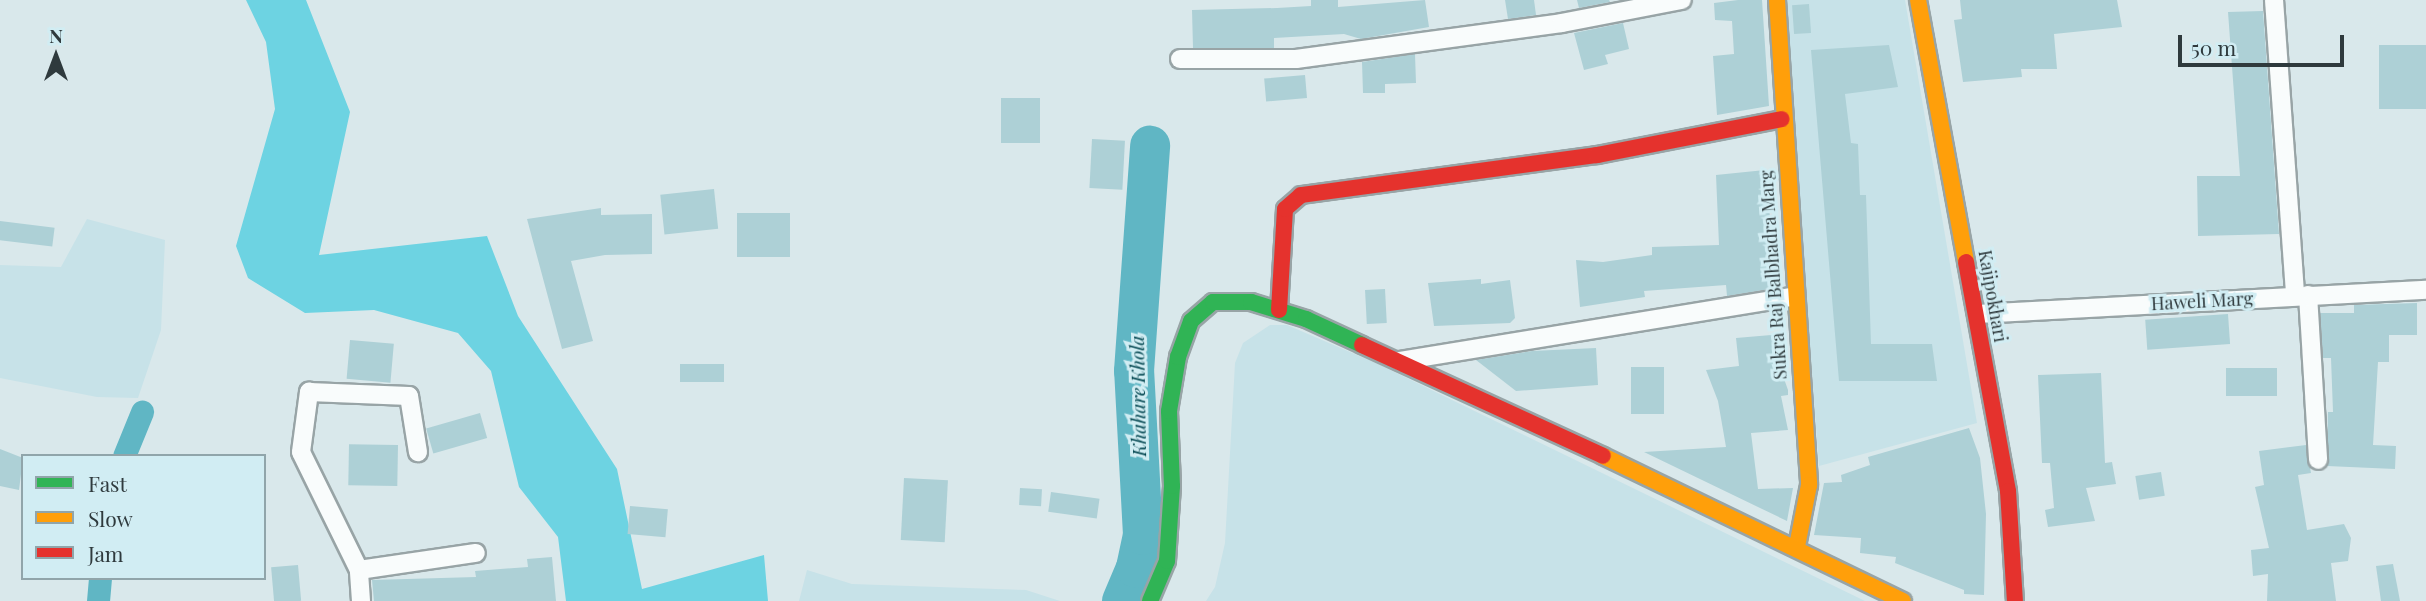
<!DOCTYPE html>
<style>
body{margin:0}
#map{position:relative;width:2426px;height:601px;overflow:hidden;background:#d9e8eb;font-family:"Playfair Display",serif}
div>[style]{position:absolute}
[style*='--x']{left:calc(var(--x)*1px);top:calc(var(--y)*1px);width:calc(var(--w)*1px);rotate:calc(var(--a)*1deg)}
.built>*{inset:0;background:#c7e2e8}
.forest>*{inset:0;background:#6dd3e2}
.canal>*{height:23px;margin:-11.5px;padding:0 11.5px;transform-origin:11.5px;border-radius:11.5px;background:#60b6c4}
.river>*{height:40px;margin:-20px;padding:0 20px;transform-origin:20px;border-radius:20px;background:#60b6c4}
.building>*{inset:0;background:#add0d6;transform-origin:0 0}
.roads{filter:drop-shadow(2px 0 #98a4a6) drop-shadow(-2px 0 #98a4a6) drop-shadow(0 2px #98a4a6) drop-shadow(0 -2px #98a4a6)}
.street>*{height:18px;margin:-9px;padding:0 9px;transform-origin:9px;border-radius:9px;background:#f9fcfc}
.fast>*{height:16px;margin:-8px;padding:0 8px;transform-origin:8px;border-radius:8px;background:#30b455}
.slow>*{height:16px;margin:-8px;padding:0 8px;transform-origin:8px;border-radius:8px;background:#ff9f0a}
.jam>*{height:16px;margin:-8px;padding:0 8px;transform-origin:8px;border-radius:8px;background:#e5322d}
span{translate:-50% -50%;white-space:nowrap;text-align:center;line-height:1.15;-webkit-text-stroke:6px #d1edf3;paint-order:stroke}
.street-label{font-size:18px;color:#2f3a3d}
.water-label{font-size:19px;color:#00454f;font-style:italic}
.legend{position:absolute;left:21px;top:454px;width:245px;height:126px;box-sizing:border-box;background:#d1edf3;border:2px solid #90a5aa;margin:0;padding:9px 12px;list-style:none;font-size:21px;color:#2f3a3d}
.legend li{display:flex;align-items:center;gap:14px;height:35px}
.legend b{width:35px;border:2px solid #90a5aa}
.north{position:absolute;left:21px;top:21px;width:70px;height:70px;-webkit-text-stroke:5px #d1edf3;paint-order:stroke;rotate:0deg;font-size:19px;font-weight:700;line-height:28px;text-align:center;color:#2f3a3d}
.north::after{content:'';display:block;margin:auto;width:24px;height:32px;background:#2f3a3d;clip-path:polygon(50% 0,100% 100%,50% 72%,0 100%)}
.scale{position:absolute;left:2178px;top:35px;width:166px;height:32px;box-sizing:border-box;border:4px solid #2f3a3d;border-top:0;padding-left:9px;font-size:21px;line-height:24px;white-space:nowrap;color:#2f3a3d;-webkit-text-stroke:5px #d1edf3;paint-order:stroke}
</style>
<div id="map">
<div class="built">
<i style="clip-path:polygon(1784px 0,1905px 0,1977px 423px,1819px 466px)"></i>
<i style="clip-path:polygon(87px 219px,165px 240px,161px 330px,138px 398px,97px 397px,0 378px,0 265px,61px 267px)"></i>
<i style="clip-path:polygon(1270px 325px,1287px 325px,1378px 364px,1865px 601px,1206px 601px,1215px 587px,1225px 543px,1235px 363px,1243px 343px)"></i>
<i style="clip-path:polygon(807px 570px,852px 584px,1026px 590px,1060px 601px,799px 601px)"></i>
</div>
<div class="forest">
<i style="clip-path:polygon(246px 0,306px 0,350px 112px,319px 255px,487px 236px,518px 316px,617px 469px,642px 589px,764px 555px,768px 601px,566px 601px,558px 537px,519px 487px,491px 371px,458px 333px,374px 310px,305px 313px,248px 278px,236px 246px,275px 109px,266px 42px)"></i>
</div>
<div class="canal">
<i style="--x:124;--y:456;--w:48;--a:-67.8"></i>
<i style="--x:98;--y:601;--w:23;--a:-85"></i>
</div>
<div class="river">
<i style="--x:1122;--y:601;--w:36;--a:-67"></i>
<i style="--x:1136;--y:568;--w:34;--a:-78"></i>
<i style="--x:1143;--y:535;--w:164;--a:-93.1"></i>
<i style="--x:1134;--y:371;--w:226;--a:-85.9"></i>
</div>
<div class="building">
<i style="clip-path:polygon(1311px 0,1338px 0,1338px 7px,1425px 0,1429px 27px,1361px 39px,1344px 34px,1274px 38px,1274px 48px,1193px 48px,1192px 10px,1277px 8px,1311px 6px)"></i>
<i style="clip-path:polygon(1505px 0,1534px 0,1536px 15px,1508px 19px)"></i>
<i style="clip-path:polygon(1577px 0,1609px 0,1610px 2px,1579px 8px)"></i>
<i style="clip-path:polygon(1738px 0,1762px 0,1769px 106px,1717px 115px,1713px 56px,1734px 54px,1732px 21px,1715px 20px,1714px 3px)"></i>
<i style="clip-path:polygon(1960px 0,2117px 0,2122px 27px,2054px 34px,2057px 69px,2021px 69px,2022px 77px,1963px 82px,1954px 20px,1962px 19px)"></i>
<i style="left:1809px;top:4px;width:29px;height:17px;rotate:86deg"></i>
<i style="clip-path:polygon(2263px 11px,2279px 234px,2198px 236px,2197px 176px,2240px 176px,2228px 12px)"></i>
<i style="clip-path:polygon(1623px 23px,1629px 49px,1605px 55px,1608px 64px,1584px 70px,1574px 33px)"></i>
<i style="clip-path:polygon(1889px 45px,1898px 87px,1845px 94px,1851px 143px,1858px 144px,1860px 195px,1866px 195px,1871px 344px,1932px 344px,1937px 381px,1839px 381px,1811px 50px)"></i>
<i style="left:2426px;top:45px;width:64px;height:47px;rotate:90deg"></i>
<i style="clip-path:polygon(1415px 54px,1416px 83px,1385px 84px,1385px 93px,1363px 93px,1362px 62px)"></i>
<i style="left:1305px;top:75px;width:23px;height:41px;rotate:85deg"></i>
<i style="left:1001px;top:98px;width:39px;height:45px"></i>
<i style="left:1092px;top:139px;width:33px;height:49px;rotate:3deg"></i>
<i style="clip-path:polygon(1765px 170px,1771px 227px,1777px 226px,1781px 287px,1727px 296px,1726px 285px,1644px 291px,1645px 297px,1580px 307px,1576px 260px,1603px 262px,1652px 255px,1652px 247px,1719px 245px,1716px 175px)"></i>
<i style="left:714px;top:189px;width:40px;height:54px;rotate:84deg"></i>
<i style="clip-path:polygon(601px 208px,601px 215px,652px 214px,652px 254px,605px 255px,571px 261px,593px 341px,562px 349px,527px 219px)"></i>
<i style="left:790px;top:213px;width:44px;height:53px;rotate:90deg"></i>
<i style="left:0;top:221px;width:55px;height:19px;rotate:7deg"></i>
<i style="clip-path:polygon(1481px 279px,1481px 284px,1510px 280px,1515px 318px,1510px 323px,1434px 326px,1428px 283px)"></i>
<i style="left:1385px;top:289px;width:34px;height:20px;rotate:87deg"></i>
<i style="clip-path:polygon(2417px 303px,2417px 335px,2389px 335px,2389px 362px,2378px 362px,2373px 445px,2396px 446px,2395px 469px,2327px 466px,2328px 412px,2333px 412px,2331px 358px,2323px 358px,2320px 313px,2354px 313px,2354px 305px)"></i>
<i style="left:2228px;top:314px;width:30px;height:83px;rotate:86deg"></i>
<i style="clip-path:polygon(1783px 334px,1786px 355px,1776px 356px,1788px 390px,1788px 395px,1781px 396px,1788px 430px,1751px 433px,1758px 489px,1793px 488px,1787px 521px,1644px 452px,1726px 447px,1718px 401px,1706px 370px,1739px 366px,1736px 338px)"></i>
<i style="left:350px;top:340px;width:44px;height:39px;rotate:5deg"></i>
<i style="clip-path:polygon(1596px 348px,1598px 385px,1516px 391px,1476px 360px,1532px 351px)"></i>
<i style="left:680px;top:364px;width:44px;height:18px"></i>
<i style="left:1631px;top:367px;width:33px;height:47px"></i>
<i style="left:2277px;top:368px;width:28px;height:51px;rotate:90deg"></i>
<i style="clip-path:polygon(2101px 373px,2105px 463px,2112px 462px,2116px 484px,2086px 488px,2095px 521px,2048px 527px,2045px 510px,2054px 508px,2050px 463px,2042px 463px,2038px 375px)"></i>
<i style="left:480px;top:413px;width:26px;height:56px;rotate:74deg"></i>
<i style="clip-path:polygon(1969px 428px,1980px 458px,1986px 514px,1984px 595px,1964px 594px,1964px 590px,1895px 563px,1896px 557px,1860px 553px,1861px 538px,1814px 535px,1824px 483px,1842px 482px,1841px 475px,1870px 465px,1868px 457px)"></i>
<i style="left:398px;top:445px;width:41px;height:49px;rotate:91deg"></i>
<i style="clip-path:polygon(2306px 445px,2311px 473px,2298px 475px,2307px 530px,2344px 524px,2351px 538px,2348px 561px,2331px 563px,2336px 601px,2267px 601px,2268px 574px,2253px 576px,2251px 550px,2269px 548px,2255px 487px,2264px 485px,2259px 451px)"></i>
<i style="clip-path:polygon(0 449px,23px 458px,19px 490px,0 486px)"></i>
<i style="left:2161px;top:472px;width:24px;height:26px;rotate:81deg"></i>
<i style="left:904px;top:478px;width:44px;height:62px;rotate:3deg"></i>
<i style="left:1020px;top:488px;width:22px;height:17px;rotate:3deg"></i>
<i style="left:1051px;top:492px;width:49px;height:20px;rotate:8deg"></i>
<i style="left:630px;top:506px;width:38px;height:28px;rotate:5deg"></i>
<i style="clip-path:polygon(552px 557px,556px 601px,374px 601px,372px 580px,476px 577px,475px 571px,528px 567px,527px 559px)"></i>
<i style="clip-path:polygon(2393px 564px,2400px 601px,2381px 601px,2376px 566px)"></i>
<i style="left:298px;top:565px;width:36px;height:27px;rotate:85deg"></i>
</div>
<div class="roads">
<div class="street">
<i style="--x:2274;--y:0;--w:297;--a:85.9"></i>
<i style="--x:1180;--y:59;--w:116;--a:0"></i>
<i style="--x:1296;--y:59;--w:268;--a:-7.7"></i>
<i style="--x:1562;--y:23;--w:122;--a:-10.9"></i>
<i style="--x:2308;--y:295;--w:165;--a:86.5"></i>
<i style="--x:1977;--y:314;--w:450;--a:-3.1"></i>
<i style="--x:1400;--y:361;--w:400;--a:-9.3"></i>
<i style="--x:359;--y:570;--w:118;--a:-8.3"></i>
<i style="--x:361;--y:601;--w:31;--a:-94"></i>
<i style="--x:359;--y:570;--w:131;--a:-116.2"></i>
<i style="--x:301;--y:452;--w:61;--a:-82.4"></i>
<i style="--x:309;--y:392;--w:100;--a:2.3"></i>
<i style="--x:409;--y:396;--w:57;--a:80.9"></i>
</div>
<div class="fast">
<i style="--x:1150;--y:601;--w:43;--a:-67"></i>
<i style="--x:1167;--y:561;--w:75;--a:-86.2"></i>
<i style="--x:1172;--y:486;--w:75;--a:-92.3"></i>
<i style="--x:1169;--y:411;--w:55;--a:-80.5"></i>
<i style="--x:1178;--y:357;--w:38;--a:-70"></i>
<i style="--x:1191;--y:321;--w:29;--a:-41"></i>
<i style="--x:1213;--y:302;--w:38;--a:0"></i>
<i style="--x:1251;--y:302;--w:58;--a:17.2"></i>
<i style="--x:1306;--y:319;--w:62;--a:24.9"></i>
</div>
<div class="slow">
<i style="--x:1777;--y:0;--w:486;--a:86.2"></i>
<i style="--x:1809;--y:485;--w:62;--a:101.1"></i>
<i style="--x:1918;--y:0;--w:266;--a:79.6"></i>
<i style="--x:1603;--y:456;--w:333;--a:25.8"></i>
</div>
<div class="jam">
<i style="--x:1966;--y:262;--w:233;--a:79.6"></i>
<i style="--x:2008;--y:491;--w:110;--a:86.4"></i>
<i style="--x:1279;--y:310;--w:101;--a:-86.6"></i>
<i style="--x:1285;--y:209;--w:21;--a:-41"></i>
<i style="--x:1301;--y:195;--w:299;--a:-7.7"></i>
<i style="--x:1597;--y:155;--w:188;--a:-11"></i>
<i style="--x:1362;--y:345;--w:265;--a:24.7"></i>
</div>
</div>
<div class="street-label">
<span style="left:1773px;top:275px;rotate:-94deg">Sukra Raj Balbhadra Marg</span>
<span style="left:1993px;top:296px;rotate:80deg">Kajipokhari</span>
<span style="left:2202px;top:301px;rotate:-3deg">Haweli Marg</span>
</div>
<div class="water-label">
<span style="left:1138px;top:396px;rotate:-91deg">Khahare Khola</span>
</div>
<ul class="legend">
<li><b style="height:9px;background:#30b455"></b>Fast</li>
<li><b style="height:9px;background:#ff9f0a"></b>Slow</li>
<li><b style="height:9px;background:#e5322d"></b>Jam</li>
</ul>
<div class="north">N</div>
<div class="scale">50 m</div>
</div>
